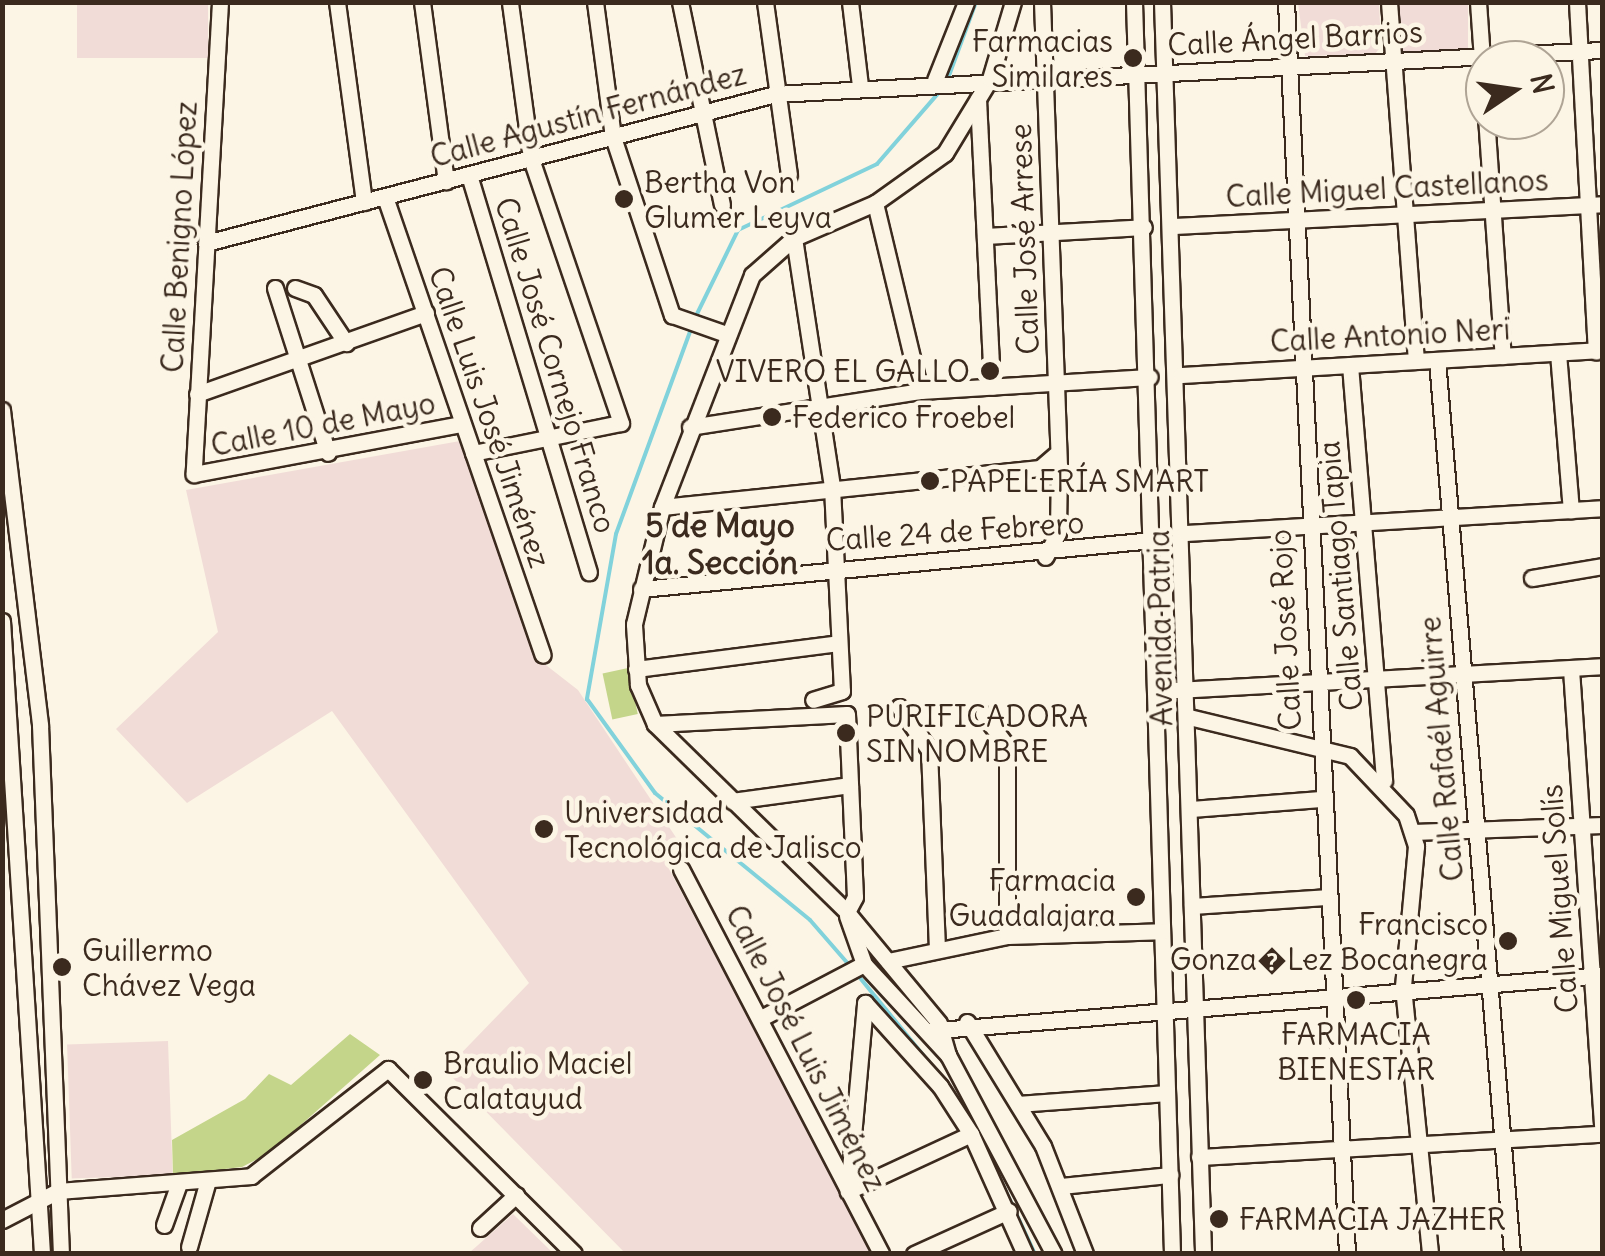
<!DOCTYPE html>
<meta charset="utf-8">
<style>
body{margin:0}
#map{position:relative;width:1605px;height:1256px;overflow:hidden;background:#fcf5e5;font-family:Delius,sans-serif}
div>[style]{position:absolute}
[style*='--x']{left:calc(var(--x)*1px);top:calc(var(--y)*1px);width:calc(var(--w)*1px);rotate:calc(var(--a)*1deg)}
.built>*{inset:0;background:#f1dcd7;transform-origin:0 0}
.green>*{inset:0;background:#c4d58a;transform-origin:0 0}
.stream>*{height:4px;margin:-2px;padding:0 2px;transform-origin:2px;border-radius:2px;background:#81d2db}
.roads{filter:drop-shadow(2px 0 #3b2a1e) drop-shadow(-2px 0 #3b2a1e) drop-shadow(0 2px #3b2a1e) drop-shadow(0 -2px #3b2a1e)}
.minor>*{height:15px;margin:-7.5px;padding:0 7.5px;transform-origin:7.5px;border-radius:7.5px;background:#fcf5e5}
.dots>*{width:28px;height:28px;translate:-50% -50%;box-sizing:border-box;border:5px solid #fcf5e5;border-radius:50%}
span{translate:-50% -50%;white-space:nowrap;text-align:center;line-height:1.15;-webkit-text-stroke:9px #fcf5e5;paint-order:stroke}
.street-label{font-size:30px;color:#3b2a1e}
.poi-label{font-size:30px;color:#3b2a1e}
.right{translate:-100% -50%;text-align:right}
.left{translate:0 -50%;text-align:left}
.neighbourhood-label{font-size:32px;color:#3b2a1e;font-weight:700}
.frame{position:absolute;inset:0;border:5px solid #3b2a1e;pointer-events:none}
.north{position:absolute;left:1465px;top:40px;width:100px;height:100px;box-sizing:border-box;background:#fcf5e5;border:2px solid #afa495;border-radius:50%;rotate:77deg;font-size:28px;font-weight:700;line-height:40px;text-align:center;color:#3b2a1e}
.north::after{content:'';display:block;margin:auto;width:35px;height:45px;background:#3b2a1e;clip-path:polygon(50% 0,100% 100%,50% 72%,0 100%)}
</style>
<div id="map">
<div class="built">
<i style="left:77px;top:2px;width:131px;height:56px"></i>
<i style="clip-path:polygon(1298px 3px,1379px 3px,1381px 46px,1375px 54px,1305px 56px)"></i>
<i style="left:1399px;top:3px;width:69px;height:48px"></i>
<i style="clip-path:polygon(460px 441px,533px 655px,578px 690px,687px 854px,668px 867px,872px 1253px,625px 1253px,445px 1070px,529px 983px,332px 711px,187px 803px,116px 729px,218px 632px,186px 490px)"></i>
<i style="left:168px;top:1041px;width:134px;height:101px;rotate:88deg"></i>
<i style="clip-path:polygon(513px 1214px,553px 1253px,469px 1253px)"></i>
</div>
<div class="green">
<i style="left:628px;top:668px;width:47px;height:26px;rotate:78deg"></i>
<i style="clip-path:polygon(350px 1034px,380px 1055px,269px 1153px,242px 1167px,173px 1175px,172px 1140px,245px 1099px,269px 1074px,291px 1085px)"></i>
</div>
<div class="stream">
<i style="--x:947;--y:81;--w:84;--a:-69.8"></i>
<i style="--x:694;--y:320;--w:100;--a:-63.9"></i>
<i style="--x:738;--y:230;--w:154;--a:-25.4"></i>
<i style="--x:877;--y:164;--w:99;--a:-49.1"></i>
<i style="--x:691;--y:329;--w:218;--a:110.1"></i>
<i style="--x:616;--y:534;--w:168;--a:100"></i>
<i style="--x:587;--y:699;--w:116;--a:54.1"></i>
<i style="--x:655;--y:793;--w:200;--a:39.3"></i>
<i style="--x:810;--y:920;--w:61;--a:49"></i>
<i style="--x:856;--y:973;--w:136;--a:50.7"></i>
<i style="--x:995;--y:1168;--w:95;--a:65.1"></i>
</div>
<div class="roads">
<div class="minor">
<i style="--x:220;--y:2;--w:473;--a:93.2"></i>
<i style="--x:194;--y:474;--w:273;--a:-10.6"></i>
<i style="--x:337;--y:2;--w:202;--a:82.3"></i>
<i style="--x:422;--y:2;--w:181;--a:82.4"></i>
<i style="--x:595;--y:2;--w:136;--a:82.4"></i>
<i style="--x:613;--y:137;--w:188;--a:71.7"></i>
<i style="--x:672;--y:315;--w:54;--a:19.4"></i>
<i style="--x:680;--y:2;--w:207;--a:78.3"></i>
<i style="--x:765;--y:2;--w:174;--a:82.1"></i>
<i style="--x:850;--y:2;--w:85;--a:83.2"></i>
<i style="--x:1042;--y:2;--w:464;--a:87.9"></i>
<i style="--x:1059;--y:466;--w:67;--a:90.9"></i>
<i style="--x:1058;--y:533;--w:27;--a:118"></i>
<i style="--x:1134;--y:2;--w:1253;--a:88.26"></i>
<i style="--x:1162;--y:2;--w:1253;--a:88.12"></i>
<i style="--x:1286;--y:2;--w:1253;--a:87.21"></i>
<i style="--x:1389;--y:2;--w:360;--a:85.7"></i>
<i style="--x:1478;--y:2;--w:355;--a:86"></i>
<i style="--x:1577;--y:2;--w:350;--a:86.9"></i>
<i style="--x:935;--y:80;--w:84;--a:-68.3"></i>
<i style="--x:978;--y:99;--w:288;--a:87.2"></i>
<i style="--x:469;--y:175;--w:415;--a:73.2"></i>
<i style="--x:385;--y:197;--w:484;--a:71"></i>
<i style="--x:875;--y:203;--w:193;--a:76.5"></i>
<i style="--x:1174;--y:226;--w:429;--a:-2.9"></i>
<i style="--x:985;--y:236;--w:159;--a:-3.2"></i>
<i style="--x:794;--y:238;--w:252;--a:81.3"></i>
<i style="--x:832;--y:487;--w:204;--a:87.2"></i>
<i style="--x:842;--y:691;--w:30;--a:163"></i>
<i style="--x:206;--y:243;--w:588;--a:-14.67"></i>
<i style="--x:775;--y:94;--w:828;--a:-3.05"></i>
<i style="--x:275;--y:288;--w:173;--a:72.2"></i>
<i style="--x:295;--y:288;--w:20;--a:20"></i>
<i style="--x:314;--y:295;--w:58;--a:56.3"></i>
<i style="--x:1558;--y:353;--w:158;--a:85.3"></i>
<i style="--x:1437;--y:360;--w:897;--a:85.2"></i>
<i style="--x:1350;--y:365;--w:417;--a:85.3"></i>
<i style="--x:1181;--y:375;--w:422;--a:-3.4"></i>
<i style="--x:197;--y:394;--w:243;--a:-19.5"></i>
<i style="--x:2;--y:410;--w:317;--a:83.1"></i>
<i style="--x:40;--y:725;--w:529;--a:87.73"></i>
<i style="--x:690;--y:427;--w:233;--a:-8.9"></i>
<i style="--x:920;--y:391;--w:230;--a:-3.5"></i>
<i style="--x:473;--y:453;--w:151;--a:-11.5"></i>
<i style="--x:621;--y:423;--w:280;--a:-108.8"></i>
<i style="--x:531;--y:158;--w:157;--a:-97.7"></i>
<i style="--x:662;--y:507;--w:380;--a:-5.9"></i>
<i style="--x:1040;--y:468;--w:20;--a:-41"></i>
<i style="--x:1185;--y:533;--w:418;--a:-3.4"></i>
<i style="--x:1532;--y:578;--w:71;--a:-9.7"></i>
<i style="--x:641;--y:589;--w:514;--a:-5.47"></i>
<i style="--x:2;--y:621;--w:634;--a:86.38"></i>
<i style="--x:636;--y:669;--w:204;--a:-7.3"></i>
<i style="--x:1571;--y:669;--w:458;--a:86.1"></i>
<i style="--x:1157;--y:691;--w:446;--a:-3.2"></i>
<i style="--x:899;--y:707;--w:52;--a:55.1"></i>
<i style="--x:929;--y:750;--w:196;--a:87.7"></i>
<i style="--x:983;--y:714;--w:40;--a:53"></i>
<i style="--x:1007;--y:746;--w:190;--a:90"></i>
<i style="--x:1189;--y:717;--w:166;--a:13.6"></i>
<i style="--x:1350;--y:756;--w:81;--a:46.5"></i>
<i style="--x:1406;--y:815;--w:33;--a:72"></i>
<i style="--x:1416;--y:846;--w:142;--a:95.3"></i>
<i style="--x:1403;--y:987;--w:268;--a:84.2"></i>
<i style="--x:655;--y:724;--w:192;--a:-3"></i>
<i style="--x:847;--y:714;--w:183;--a:87.5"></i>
<i style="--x:855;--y:897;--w:17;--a:118"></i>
<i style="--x:732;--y:801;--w:119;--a:-7.7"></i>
<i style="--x:1191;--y:809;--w:130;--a:-4.4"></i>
<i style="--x:1414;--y:832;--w:188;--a:-2.1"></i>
<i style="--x:681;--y:869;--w:434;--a:62.5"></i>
<i style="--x:1192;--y:906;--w:134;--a:-3.8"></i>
<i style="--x:847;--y:916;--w:51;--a:70.5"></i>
<i style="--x:864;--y:964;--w:124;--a:47.3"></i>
<i style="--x:948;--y:1055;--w:225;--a:62"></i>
<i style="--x:888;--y:961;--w:122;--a:-11.9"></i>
<i style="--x:1007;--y:936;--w:155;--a:-1.8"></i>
<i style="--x:763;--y:1017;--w:114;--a:-27.7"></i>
<i style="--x:967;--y:1022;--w:145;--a:58.5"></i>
<i style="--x:1043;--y:1146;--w:116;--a:68.7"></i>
<i style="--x:927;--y:1031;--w:677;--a:-4.74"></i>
<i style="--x:948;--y:1055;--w:33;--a:-106"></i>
<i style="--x:939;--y:1023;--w:144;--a:-129.7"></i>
<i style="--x:847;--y:912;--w:269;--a:-135.6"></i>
<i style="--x:655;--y:724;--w:43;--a:-113.6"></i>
<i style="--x:638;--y:685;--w:61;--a:-93.8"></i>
<i style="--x:634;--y:624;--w:120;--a:-76.5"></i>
<i style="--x:662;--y:507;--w:249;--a:-68.8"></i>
<i style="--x:752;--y:275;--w:56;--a:-41.4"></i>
<i style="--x:794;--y:238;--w:88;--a:-23.4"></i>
<i style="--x:875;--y:203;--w:86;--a:-35.5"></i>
<i style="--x:945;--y:153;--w:87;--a:-58.7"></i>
<i style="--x:990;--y:79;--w:80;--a:-73.4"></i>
<i style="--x:1018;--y:1104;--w:149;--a:-4.2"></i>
<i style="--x:971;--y:1134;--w:136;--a:155.1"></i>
<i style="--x:848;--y:1191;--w:189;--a:-84.8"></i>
<i style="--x:865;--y:1003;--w:112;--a:47.9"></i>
<i style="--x:940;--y:1086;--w:57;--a:57.1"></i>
<i style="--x:971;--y:1134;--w:132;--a:65.8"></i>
<i style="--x:1199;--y:1157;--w:404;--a:-3.3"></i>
<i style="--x:1061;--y:1186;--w:110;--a:-5.8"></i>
<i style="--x:2;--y:1220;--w:63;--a:-27.4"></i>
<i style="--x:58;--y:1191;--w:194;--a:-4.4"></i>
<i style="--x:251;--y:1176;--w:174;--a:-38"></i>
<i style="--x:388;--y:1069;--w:262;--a:44.8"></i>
<i style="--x:164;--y:1225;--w:41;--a:-70.3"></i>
<i style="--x:480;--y:1228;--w:49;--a:-42.5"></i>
<i style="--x:189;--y:1247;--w:66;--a:-74.1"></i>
<i style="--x:914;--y:1254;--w:104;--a:-24.4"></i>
</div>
</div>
<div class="dots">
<i style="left:1133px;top:58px;background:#3b2a1e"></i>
<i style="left:624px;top:199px;background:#3b2a1e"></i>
<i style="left:990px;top:371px;background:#3b2a1e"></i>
<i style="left:772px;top:417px;background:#3b2a1e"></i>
<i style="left:930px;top:481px;background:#3b2a1e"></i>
<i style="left:846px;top:733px;background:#3b2a1e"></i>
<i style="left:544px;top:829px;background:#3b2a1e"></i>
<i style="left:1136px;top:897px;background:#3b2a1e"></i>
<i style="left:1508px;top:941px;background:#3b2a1e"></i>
<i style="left:62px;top:967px;background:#3b2a1e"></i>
<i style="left:1356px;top:1000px;background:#3b2a1e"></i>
<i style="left:423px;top:1080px;background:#3b2a1e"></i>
<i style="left:1219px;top:1219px;background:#3b2a1e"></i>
</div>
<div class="street-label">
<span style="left:1295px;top:38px;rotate:-3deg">Calle Ángel Barrios</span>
<span style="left:588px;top:115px;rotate:-15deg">Calle Agustín Fernández</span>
<span style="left:1387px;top:188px;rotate:-3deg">Calle Miguel Castellanos</span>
<span style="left:179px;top:237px;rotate:-87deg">Calle Benigno López</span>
<span style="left:1024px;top:239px;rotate:-92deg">Calle José Arrese</span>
<span style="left:1390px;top:335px;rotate:-3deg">Calle Antonio Neri</span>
<span style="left:556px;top:365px;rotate:73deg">Calle José Cornejo Franco</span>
<span style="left:490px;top:417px;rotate:71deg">Calle Luis José Jiménez</span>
<span style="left:323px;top:424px;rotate:-11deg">Calle 10 de Mayo</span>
<span style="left:955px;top:531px;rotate:-4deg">Calle 24 de Febrero</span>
<span style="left:1340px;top:576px;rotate:-95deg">Calle Santiago Tapia</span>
<span style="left:1160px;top:628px;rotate:-91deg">Avenida Patria</span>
<span style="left:1285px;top:630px;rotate:-93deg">Calle José Rojo</span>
<span style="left:1441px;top:749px;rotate:-95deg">Calle Rafaél Aguirre</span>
<span style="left:1559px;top:899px;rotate:-94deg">Calle Miguel Solís</span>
<span style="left:806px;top:1048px;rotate:63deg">Calle José Luis Jiménez</span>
</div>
<div class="poi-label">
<span class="right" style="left:1113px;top:58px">Farmacias<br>Similares</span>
<span class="left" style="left:644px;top:199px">Bertha Von<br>Glumer Leyva</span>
<span class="right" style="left:970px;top:371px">VIVERO EL GALLO</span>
<span class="left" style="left:792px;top:417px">Federico Froebel</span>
<span class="left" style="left:950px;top:481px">PAPELERÍA SMART</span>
<span class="left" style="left:866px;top:733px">PURIFICADORA<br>SIN NOMBRE</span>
<span class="left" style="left:564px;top:829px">Universidad<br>Tecnológica de Jalisco</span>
<span class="right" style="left:1116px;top:897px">Farmacia<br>Guadalajara</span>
<span class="right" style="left:1488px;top:941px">Francisco<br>Gonza�Lez Bocanegra</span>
<span class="left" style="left:82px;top:967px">Guillermo<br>Chávez Vega</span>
<span style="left:1356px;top:1051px">FARMACIA<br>BIENESTAR</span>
<span class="left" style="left:443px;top:1080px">Braulio Maciel<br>Calatayud</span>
<span class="left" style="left:1239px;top:1219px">FARMACIA JAZHER</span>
</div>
<div class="neighbourhood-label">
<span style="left:720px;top:545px">5 de Mayo<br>1a. Sección</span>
</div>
<div class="frame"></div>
<div class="north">N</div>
</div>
